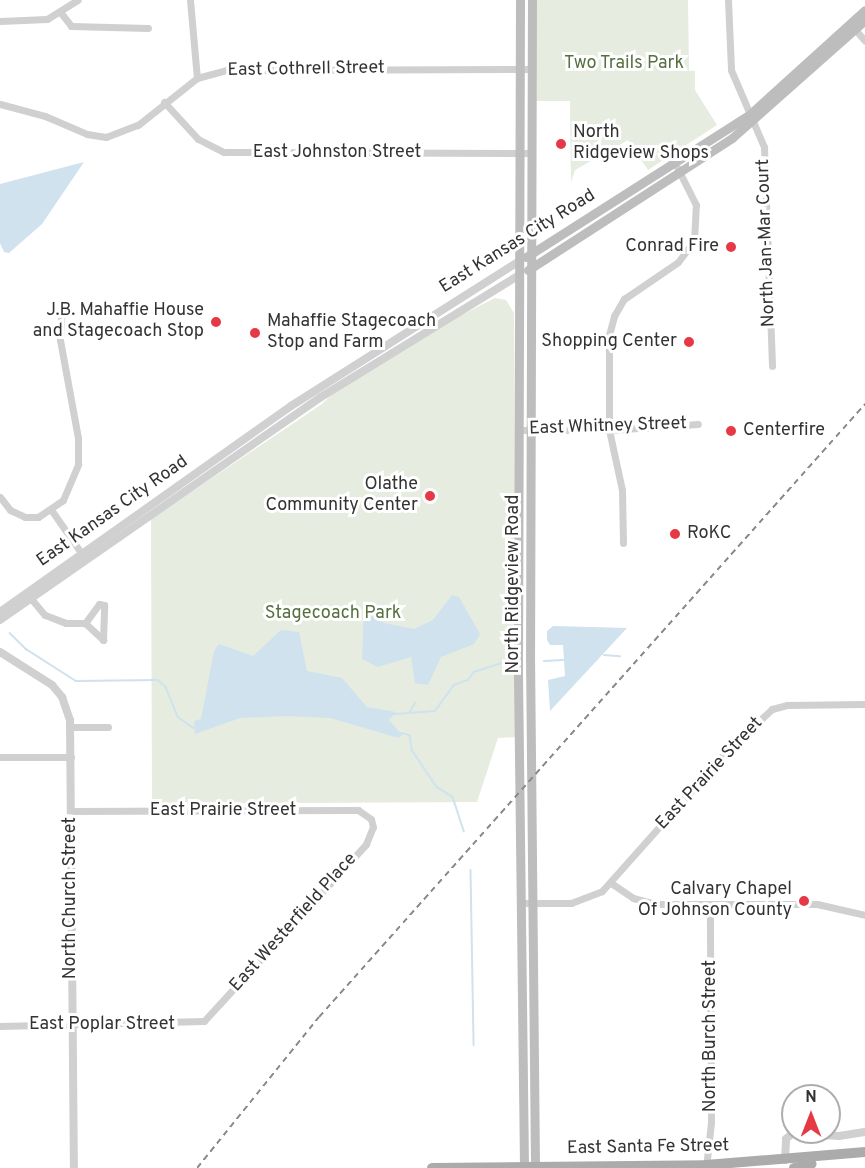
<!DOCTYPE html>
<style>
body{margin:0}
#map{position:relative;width:865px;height:1168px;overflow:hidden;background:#fff;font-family:Overpass,sans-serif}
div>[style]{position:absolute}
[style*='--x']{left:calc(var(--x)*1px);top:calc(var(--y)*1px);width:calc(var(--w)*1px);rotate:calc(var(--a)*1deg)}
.green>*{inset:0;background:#e6ecdf}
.water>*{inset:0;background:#cfe2ee}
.stream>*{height:1.5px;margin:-0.75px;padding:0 0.75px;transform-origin:0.75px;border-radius:0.75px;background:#cfe2ee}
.minor>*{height:7px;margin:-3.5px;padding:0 3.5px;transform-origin:3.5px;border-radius:3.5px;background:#d0d0d0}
.tertiary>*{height:8px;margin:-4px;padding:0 4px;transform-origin:4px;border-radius:4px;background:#d0d0d0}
.secondary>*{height:9px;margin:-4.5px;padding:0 4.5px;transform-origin:4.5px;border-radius:4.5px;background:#bdbdbd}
.primary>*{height:10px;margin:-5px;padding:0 5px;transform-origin:5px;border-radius:5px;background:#ababab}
.rail>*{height:1.5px;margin-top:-0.75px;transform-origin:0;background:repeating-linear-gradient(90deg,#888 0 6px,transparent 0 10.5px)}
.dots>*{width:16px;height:16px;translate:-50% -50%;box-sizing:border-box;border:3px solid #fff;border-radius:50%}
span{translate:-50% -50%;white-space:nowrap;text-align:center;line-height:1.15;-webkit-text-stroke:6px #fff;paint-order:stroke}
.park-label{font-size:18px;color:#56703f}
.street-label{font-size:18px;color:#333}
.poi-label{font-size:18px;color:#333}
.left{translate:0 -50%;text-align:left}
.right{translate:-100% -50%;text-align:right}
.north{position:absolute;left:781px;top:1084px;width:60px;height:60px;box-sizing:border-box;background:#fff;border:2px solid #adadad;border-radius:50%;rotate:0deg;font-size:16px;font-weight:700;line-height:24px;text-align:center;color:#333}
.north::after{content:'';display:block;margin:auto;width:21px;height:27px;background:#e63946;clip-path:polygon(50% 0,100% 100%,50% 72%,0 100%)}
</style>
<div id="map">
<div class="green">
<i style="clip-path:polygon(535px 0,688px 0,689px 71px,695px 71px,695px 90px,717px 125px,648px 170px,628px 140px,575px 170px,571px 182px,570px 101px,533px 101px)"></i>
<i style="clip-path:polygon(495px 298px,506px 300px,514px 313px,517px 737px,498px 738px,477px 802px,152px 804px,151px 519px,322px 404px,334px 392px,442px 325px)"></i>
</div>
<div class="water">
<i style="clip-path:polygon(84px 162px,42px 224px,9px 253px,4px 252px,0 243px,0 184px)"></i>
<i style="clip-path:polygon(452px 595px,459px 597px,480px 634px,474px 644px,441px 657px,428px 685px,415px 683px,411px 657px,378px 667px,362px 659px,364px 609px,384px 623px,414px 629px,433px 620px)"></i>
<i style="clip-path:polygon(553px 626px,627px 628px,550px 711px,548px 680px,565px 676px,563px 645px,550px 645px,547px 640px,547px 631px)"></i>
<i style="clip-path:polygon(281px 630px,299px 632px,307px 671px,342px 678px,367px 707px,396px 712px,389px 720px,402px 735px,399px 738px,330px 718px,288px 716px,240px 718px,195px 734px,194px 721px,201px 719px,214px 651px,219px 644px,253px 656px)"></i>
</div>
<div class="stream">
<i style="--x:10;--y:633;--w:23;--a:45"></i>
<i style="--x:26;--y:649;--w:59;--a:32.6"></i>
<i style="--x:76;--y:681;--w:82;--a:-0.7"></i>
<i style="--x:158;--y:680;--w:11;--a:41"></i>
<i style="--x:166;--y:687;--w:32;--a:68"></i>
<i style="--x:178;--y:717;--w:19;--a:35"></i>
<i style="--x:604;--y:655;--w:16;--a:4"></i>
<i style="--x:544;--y:661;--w:19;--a:-3"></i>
<i style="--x:410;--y:712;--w:10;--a:-61"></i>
<i style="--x:395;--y:714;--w:40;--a:-4.3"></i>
<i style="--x:435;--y:711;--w:32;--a:-54"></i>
<i style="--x:454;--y:685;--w:15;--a:-20"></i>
<i style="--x:468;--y:680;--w:10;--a:-53"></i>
<i style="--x:474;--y:672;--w:32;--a:-18"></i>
<i style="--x:401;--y:733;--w:9;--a:13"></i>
<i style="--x:410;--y:735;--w:15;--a:82"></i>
<i style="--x:412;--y:750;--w:45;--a:56"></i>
<i style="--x:437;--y:787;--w:19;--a:32"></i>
<i style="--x:453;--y:797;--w:36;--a:72"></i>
<i style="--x:471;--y:870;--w:175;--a:89"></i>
</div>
<div class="minor">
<i style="--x:190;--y:0;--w:78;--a:84.9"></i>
<i style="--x:728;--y:0;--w:70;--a:87.5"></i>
<i style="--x:731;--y:70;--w:84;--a:66.8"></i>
<i style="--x:764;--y:147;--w:219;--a:87.9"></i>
<i style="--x:61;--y:13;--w:16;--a:52"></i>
<i style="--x:71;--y:26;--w:77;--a:1.5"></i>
<i style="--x:0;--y:21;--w:47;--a:-2.4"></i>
<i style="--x:47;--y:19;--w:36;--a:-32"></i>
<i style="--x:853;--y:27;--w:18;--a:49"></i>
<i style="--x:164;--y:102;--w:50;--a:47.4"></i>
<i style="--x:198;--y:139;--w:29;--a:27"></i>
<i style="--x:224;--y:152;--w:306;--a:0.2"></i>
<i style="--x:0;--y:104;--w:47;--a:14.9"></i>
<i style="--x:45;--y:116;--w:46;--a:23.2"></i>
<i style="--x:87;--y:134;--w:19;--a:9"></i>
<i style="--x:106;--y:137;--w:34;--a:-21"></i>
<i style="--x:138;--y:125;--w:75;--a:-38.5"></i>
<i style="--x:197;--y:78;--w:31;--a:-15"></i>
<i style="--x:227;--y:70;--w:302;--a:-0.2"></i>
<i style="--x:518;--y:430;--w:91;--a:0"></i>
<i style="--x:609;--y:430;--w:89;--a:-3.9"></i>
<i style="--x:0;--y:497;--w:16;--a:52"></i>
<i style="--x:10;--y:510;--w:17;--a:25"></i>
<i style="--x:25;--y:517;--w:13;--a:0"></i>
<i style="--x:38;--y:517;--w:30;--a:-34"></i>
<i style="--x:63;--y:500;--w:39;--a:-67"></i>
<i style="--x:78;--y:464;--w:26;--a:-90"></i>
<i style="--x:78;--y:438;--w:100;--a:-100.4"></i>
<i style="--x:60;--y:340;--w:22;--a:-87"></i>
<i style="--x:52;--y:511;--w:56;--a:55.2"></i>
<i style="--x:623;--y:543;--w:53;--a:-91.1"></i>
<i style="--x:622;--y:490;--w:61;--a:-102.2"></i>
<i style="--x:609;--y:430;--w:95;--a:-90"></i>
<i style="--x:609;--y:335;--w:20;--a:-75"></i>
<i style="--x:614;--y:316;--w:20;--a:-60"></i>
<i style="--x:624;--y:299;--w:65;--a:-34.4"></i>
<i style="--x:678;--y:262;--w:26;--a:-53"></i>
<i style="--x:694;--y:241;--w:36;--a:-87"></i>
<i style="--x:696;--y:205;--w:47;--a:-116.6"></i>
<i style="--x:28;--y:595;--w:26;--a:50"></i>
<i style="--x:45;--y:615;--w:22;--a:21"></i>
<i style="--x:66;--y:623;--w:19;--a:0"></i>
<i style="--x:85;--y:623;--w:25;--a:43"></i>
<i style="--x:103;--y:640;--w:35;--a:-88"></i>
<i style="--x:104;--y:605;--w:5;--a:-169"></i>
<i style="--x:99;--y:604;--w:24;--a:126"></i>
<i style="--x:71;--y:727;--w:37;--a:0"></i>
<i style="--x:0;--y:757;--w:71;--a:0"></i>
<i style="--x:611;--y:883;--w:27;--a:34"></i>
<i style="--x:633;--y:898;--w:24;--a:15"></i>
<i style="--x:656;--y:904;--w:161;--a:0"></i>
<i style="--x:817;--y:904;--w:49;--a:12.9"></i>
<i style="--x:522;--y:903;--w:49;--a:0"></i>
<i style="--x:571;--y:903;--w:33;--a:-21"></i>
<i style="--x:602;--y:891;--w:186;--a:-48.3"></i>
<i style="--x:726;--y:752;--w:63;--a:-43.1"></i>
<i style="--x:772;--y:709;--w:16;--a:-15"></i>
<i style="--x:787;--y:705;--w:78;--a:-0.7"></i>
<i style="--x:0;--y:1026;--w:204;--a:-1.4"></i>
<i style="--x:204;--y:1021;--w:240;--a:-47.5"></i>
<i style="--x:366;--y:844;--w:18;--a:-68"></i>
<i style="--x:373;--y:827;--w:8;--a:-104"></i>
<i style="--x:371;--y:819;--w:16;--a:-145"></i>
<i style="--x:358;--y:810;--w:287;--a:179.8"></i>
<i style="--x:706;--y:1168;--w:46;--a:-83.8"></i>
<i style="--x:711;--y:1122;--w:218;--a:-90.3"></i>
</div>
<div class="tertiary">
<i style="--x:0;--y:612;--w:357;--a:-35.3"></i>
<i style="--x:291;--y:406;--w:269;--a:-32.4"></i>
<i style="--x:0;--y:620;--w:391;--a:-34.8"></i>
<i style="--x:321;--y:397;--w:231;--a:-31.6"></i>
<i style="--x:0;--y:652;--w:62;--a:32.4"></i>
<i style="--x:52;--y:685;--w:16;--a:50"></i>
<i style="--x:62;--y:697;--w:24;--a:71"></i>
<i style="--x:70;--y:720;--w:448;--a:89.5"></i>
<i style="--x:785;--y:1160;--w:21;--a:-87"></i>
<i style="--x:786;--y:1139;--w:9;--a:-41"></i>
<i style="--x:793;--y:1133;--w:46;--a:3.7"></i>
<i style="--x:839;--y:1136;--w:26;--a:-9"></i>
</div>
<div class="secondary">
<i style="--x:520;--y:0;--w:674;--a:90.17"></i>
<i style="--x:518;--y:674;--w:494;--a:89.3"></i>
<i style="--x:532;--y:0;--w:655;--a:90.17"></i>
<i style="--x:530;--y:655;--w:513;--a:89.44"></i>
<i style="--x:526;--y:257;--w:264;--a:-32.5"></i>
<i style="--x:749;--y:115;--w:156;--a:-42.2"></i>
<i style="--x:528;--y:270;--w:243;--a:-32.9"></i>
<i style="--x:732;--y:138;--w:178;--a:-41.6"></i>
</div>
<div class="primary">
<i style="--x:432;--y:1168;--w:274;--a:-0.6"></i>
<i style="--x:706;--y:1165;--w:160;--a:-4.7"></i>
<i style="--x:794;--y:1168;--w:18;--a:-13"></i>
</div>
<div class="rail">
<i style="--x:197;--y:1168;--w:194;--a:-51.1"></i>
<i style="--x:319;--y:1017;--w:821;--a:-48.31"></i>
</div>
<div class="dots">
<i style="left:561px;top:144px;background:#e63946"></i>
<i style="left:731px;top:247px;background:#e63946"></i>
<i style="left:216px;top:322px;background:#e63946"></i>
<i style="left:255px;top:333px;background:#e63946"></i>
<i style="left:689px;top:342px;background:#e63946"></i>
<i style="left:731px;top:431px;background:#e63946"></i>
<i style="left:430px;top:496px;background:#e63946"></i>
<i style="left:675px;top:534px;background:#e63946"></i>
<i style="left:804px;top:901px;background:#e63946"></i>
</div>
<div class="park-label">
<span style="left:624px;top:64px">Two Trails Park</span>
<span style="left:333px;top:614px">Stagecoach Park</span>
</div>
<div class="street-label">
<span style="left:306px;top:70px;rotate:-1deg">East Cothrell Street</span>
<span style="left:337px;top:153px">East Johnston Street</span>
<span style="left:518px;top:242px;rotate:-32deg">East Kansas City Road</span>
<span style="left:767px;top:243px;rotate:-92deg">North Jan-Mar Court</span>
<span style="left:608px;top:427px;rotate:-2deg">East Whitney Street</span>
<span style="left:113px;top:512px;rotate:-35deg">East Kansas City Road</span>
<span style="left:514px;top:584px;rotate:-90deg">North Ridgeview Road</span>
<span style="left:710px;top:774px;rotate:-47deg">East Prairie Street</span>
<span style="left:223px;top:811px">East Prairie Street</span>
<span style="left:71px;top:898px;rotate:-90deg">North Church Street</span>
<span style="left:294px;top:923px;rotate:-48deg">East Westerfield Place</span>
<span style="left:102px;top:1025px">East Poplar Street</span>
<span style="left:711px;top:1036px;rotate:-90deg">North Burch Street</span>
<span style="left:648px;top:1148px;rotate:-1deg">East Santa Fe Street</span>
</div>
<div class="poi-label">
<span class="left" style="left:573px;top:144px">North<br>Ridgeview Shops</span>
<span class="right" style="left:719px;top:247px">Conrad Fire</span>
<span class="right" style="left:204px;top:322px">J.B. Mahaffie House<br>and Stagecoach Stop</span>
<span class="left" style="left:267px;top:333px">Mahaffie Stagecoach<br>Stop and Farm</span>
<span class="right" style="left:677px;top:342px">Shopping Center</span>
<span class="left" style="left:743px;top:431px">Centerfire</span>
<span class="right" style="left:418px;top:496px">Olathe<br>Community Center</span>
<span class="left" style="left:687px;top:534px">RoKC</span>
<span class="right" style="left:792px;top:901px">Calvary Chapel<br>Of Johnson County</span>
</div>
<div class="north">N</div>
</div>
